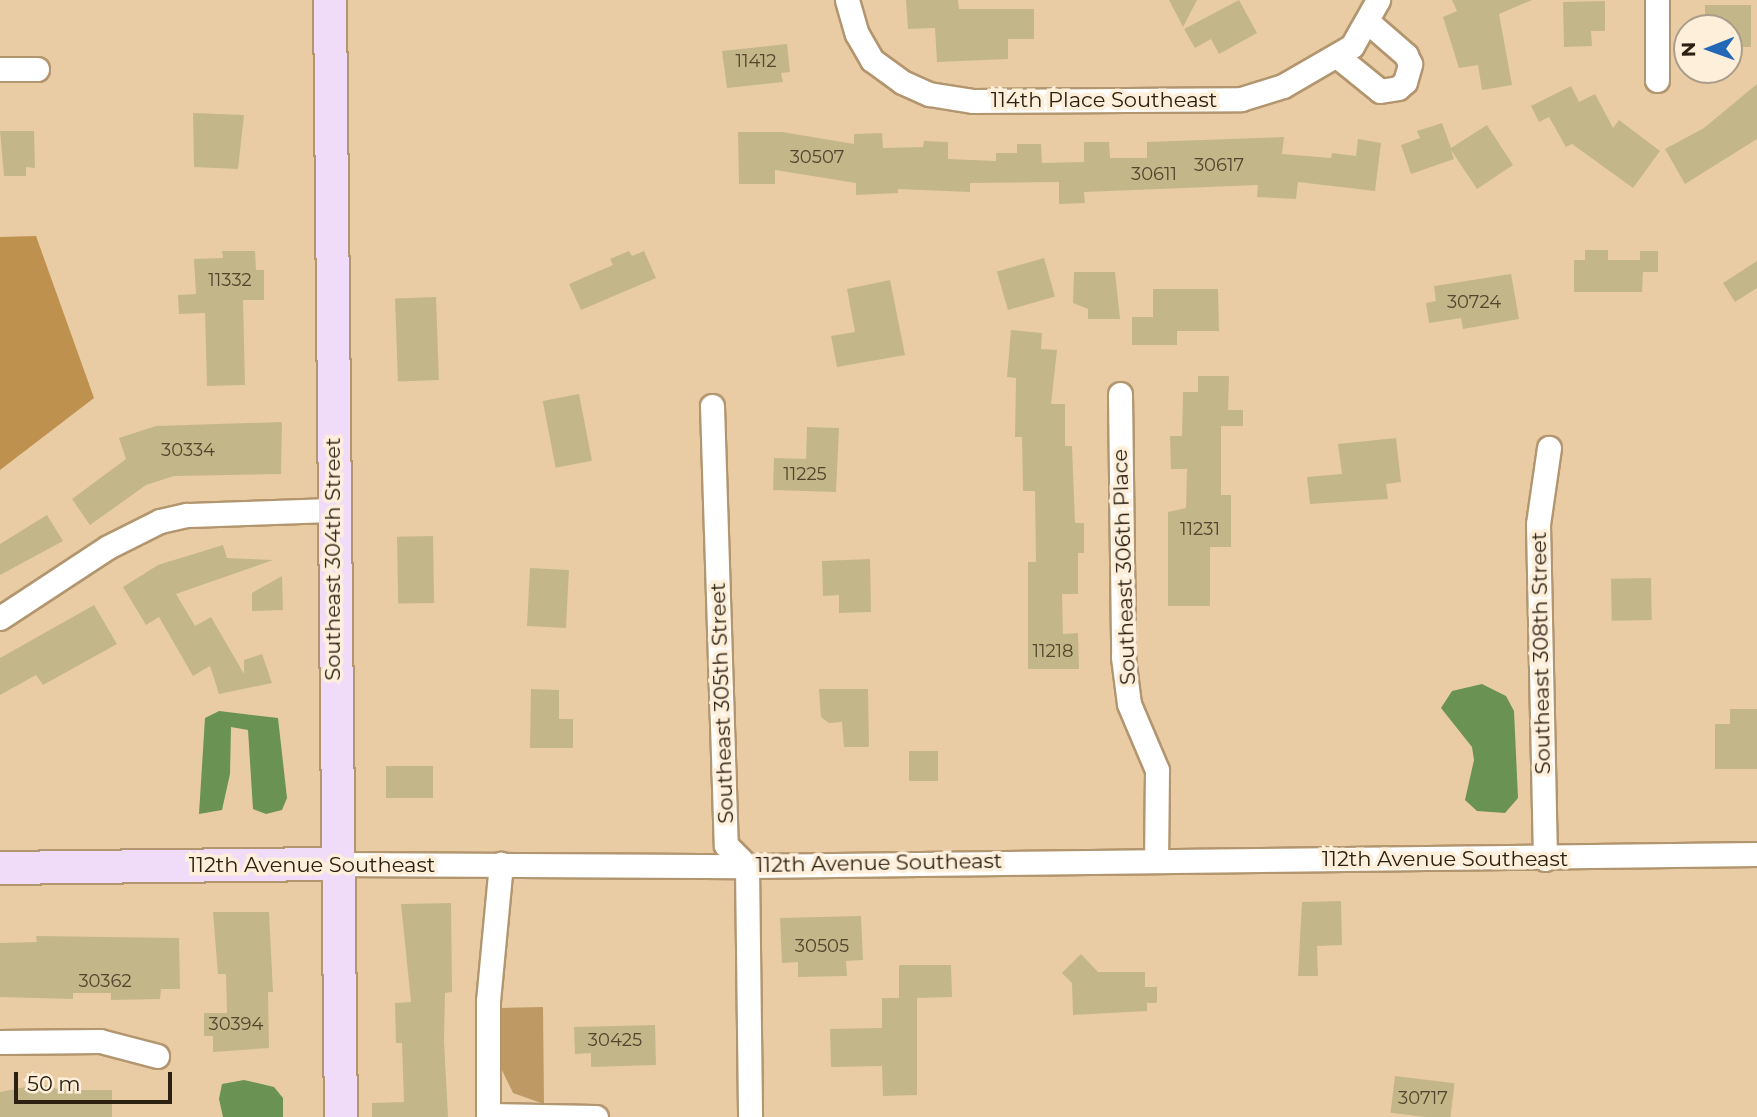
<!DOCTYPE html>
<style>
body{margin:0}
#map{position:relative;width:1757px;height:1117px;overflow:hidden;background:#e9cca3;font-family:Montserrat,sans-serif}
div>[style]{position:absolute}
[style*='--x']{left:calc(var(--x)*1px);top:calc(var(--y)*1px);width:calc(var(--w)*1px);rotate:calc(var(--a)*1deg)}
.green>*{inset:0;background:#bf9963}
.forest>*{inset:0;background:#be914f}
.water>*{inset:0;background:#699253}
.building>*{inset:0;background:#c3b789;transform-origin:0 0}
.roads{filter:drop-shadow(2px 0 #b2966f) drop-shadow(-2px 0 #b2966f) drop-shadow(0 2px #b2966f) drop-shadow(0 -2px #b2966f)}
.street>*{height:23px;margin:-11.5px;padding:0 11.5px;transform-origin:11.5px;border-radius:11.5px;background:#fff}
.secondary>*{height:32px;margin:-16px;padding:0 16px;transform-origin:16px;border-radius:16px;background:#f0dcf9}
span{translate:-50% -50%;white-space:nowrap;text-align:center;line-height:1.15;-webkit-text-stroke:7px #feefdb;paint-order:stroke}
.number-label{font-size:18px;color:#52462f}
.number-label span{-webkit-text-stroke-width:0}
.street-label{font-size:21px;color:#2c2111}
.north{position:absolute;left:1673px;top:14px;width:70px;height:70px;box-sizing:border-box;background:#feefdb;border:2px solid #aa9d8a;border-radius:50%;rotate:269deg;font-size:19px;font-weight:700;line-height:28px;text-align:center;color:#2c2111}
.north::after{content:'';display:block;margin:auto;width:24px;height:32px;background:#2367b7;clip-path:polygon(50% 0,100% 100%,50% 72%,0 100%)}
.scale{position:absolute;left:14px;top:1072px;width:158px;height:32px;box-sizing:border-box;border:4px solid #2c2111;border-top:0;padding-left:9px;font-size:21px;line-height:24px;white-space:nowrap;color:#2c2111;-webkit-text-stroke:5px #feefdb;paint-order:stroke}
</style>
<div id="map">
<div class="green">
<i style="clip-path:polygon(543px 1007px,544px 1104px,513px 1093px,500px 1066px,501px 1008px)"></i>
</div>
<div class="forest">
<i style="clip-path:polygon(36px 236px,94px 398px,0 470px,0 237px)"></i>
</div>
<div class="water">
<i style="clip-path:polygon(1482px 684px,1506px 696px,1514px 711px,1518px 798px,1505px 813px,1477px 811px,1465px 800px,1474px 760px,1472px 747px,1441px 708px,1452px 691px)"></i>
<i style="clip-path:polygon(219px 711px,278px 718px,287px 798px,282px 810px,266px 814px,253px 809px,248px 730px,231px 727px,230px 774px,222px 810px,199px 814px,205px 718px)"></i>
<i style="clip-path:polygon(244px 1080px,274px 1087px,283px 1098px,283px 1117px,223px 1117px,219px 1099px,222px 1084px)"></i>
</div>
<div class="building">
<i style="clip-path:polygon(906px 0,958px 0,959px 9px,1034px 9px,1034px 39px,1008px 39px,1008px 59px,937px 62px,935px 28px,908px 29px)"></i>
<i style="clip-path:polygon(1169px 0,1197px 0,1183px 27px)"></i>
<i style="clip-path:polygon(1239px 0,1257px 33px,1219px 54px,1211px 39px,1195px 48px,1184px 29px)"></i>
<i style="clip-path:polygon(1452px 0,1532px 0,1499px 14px,1512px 85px,1482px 90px,1478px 65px,1459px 68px,1443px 17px,1457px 11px)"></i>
<i style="clip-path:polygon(1605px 1px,1605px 31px,1591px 31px,1592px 46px,1564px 47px,1563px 2px)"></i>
<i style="clip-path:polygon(1705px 5px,1751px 5px,1751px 47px,1729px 47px,1729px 28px,1705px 28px)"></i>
<i style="clip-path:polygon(787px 44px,790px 72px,781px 73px,783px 82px,727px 88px,722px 51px)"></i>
<i style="clip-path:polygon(1757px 84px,1757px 139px,1685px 184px,1665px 149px,1704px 128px)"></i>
<i style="clip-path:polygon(1571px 86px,1579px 102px,1595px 94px,1613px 128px,1619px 120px,1660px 151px,1633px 188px,1572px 144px,1566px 147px,1549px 117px,1539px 122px,1531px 106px)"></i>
<i style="clip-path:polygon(193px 113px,244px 115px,238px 169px,194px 167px)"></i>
<i style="clip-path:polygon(1442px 123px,1451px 148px,1487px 125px,1513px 165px,1477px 189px,1451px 150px,1454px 159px,1411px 174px,1401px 145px,1420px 138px,1417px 131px)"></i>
<i style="clip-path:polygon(0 131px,34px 131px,35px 168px,26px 167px,26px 176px,4px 176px)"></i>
<i style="clip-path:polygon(738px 132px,782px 132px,854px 144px,854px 134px,882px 133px,883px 148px,923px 147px,924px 141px,948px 142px,948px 159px,996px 161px,996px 153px,1017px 153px,1017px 144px,1041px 144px,1042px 163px,1084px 162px,1084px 142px,1109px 142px,1110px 158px,1147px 158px,1147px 142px,1284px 137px,1282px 154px,1331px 158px,1332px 153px,1356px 156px,1358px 139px,1381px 143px,1375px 191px,1298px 182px,1296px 199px,1257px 197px,1258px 185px,1084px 192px,1085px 203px,1059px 204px,1059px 182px,970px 183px,970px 192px,898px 189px,898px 193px,856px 195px,856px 183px,775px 170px,775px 184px,739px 184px)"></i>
<i style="clip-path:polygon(1585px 250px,1608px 250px,1608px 260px,1640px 260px,1640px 251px,1658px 251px,1658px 272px,1643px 272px,1642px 292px,1574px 292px,1574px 260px,1585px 260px)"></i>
<i style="clip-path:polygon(222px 251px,255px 251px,256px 270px,264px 270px,264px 300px,243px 300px,245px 385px,207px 386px,205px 313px,179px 314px,178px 295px,196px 294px,194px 259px,223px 258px)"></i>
<i style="clip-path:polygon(629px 251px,632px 256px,644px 251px,656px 278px,581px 310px,569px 284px,613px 265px,610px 259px)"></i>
<i style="left:1044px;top:258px;width:40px;height:49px;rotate:74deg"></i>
<i style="clip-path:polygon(1757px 261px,1757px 288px,1735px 302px,1723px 283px)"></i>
<i style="clip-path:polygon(1074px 272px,1115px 272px,1120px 319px,1088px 319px,1088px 309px,1073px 303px)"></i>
<i style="clip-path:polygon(1511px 274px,1519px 319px,1463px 329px,1461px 318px,1429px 323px,1426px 303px,1436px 301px,1434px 286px)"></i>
<i style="clip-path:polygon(890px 280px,905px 355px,837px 367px,831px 336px,855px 332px,847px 289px)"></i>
<i style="clip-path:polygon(1153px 289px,1218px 289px,1219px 331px,1177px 331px,1177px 345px,1132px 345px,1132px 317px,1153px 317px)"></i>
<i style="left:436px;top:297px;width:83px;height:41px;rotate:88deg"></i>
<i style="clip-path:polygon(1011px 330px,1042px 333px,1041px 349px,1057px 350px,1051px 404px,1065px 404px,1065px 446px,1072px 446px,1075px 523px,1084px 523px,1084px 553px,1078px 553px,1078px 594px,1062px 594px,1063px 634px,1078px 633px,1079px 669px,1028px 669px,1028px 562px,1036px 562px,1035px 491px,1023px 491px,1022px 437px,1015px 437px,1016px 378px,1007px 377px)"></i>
<i style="clip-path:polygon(1198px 376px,1229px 376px,1228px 410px,1243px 410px,1243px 426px,1221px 426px,1221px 495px,1231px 495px,1231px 547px,1210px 547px,1210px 606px,1168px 606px,1168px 512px,1186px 508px,1187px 469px,1171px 469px,1170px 436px,1182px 436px,1183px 392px,1198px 392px)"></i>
<i style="left:579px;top:394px;width:68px;height:37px;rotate:79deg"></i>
<i style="clip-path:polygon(282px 422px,281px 474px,174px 476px,146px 485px,90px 525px,72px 499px,126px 459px,119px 438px,156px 426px)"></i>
<i style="clip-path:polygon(807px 427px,839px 428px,836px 492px,773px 490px,774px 458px,806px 459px)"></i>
<i style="clip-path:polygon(1396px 438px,1401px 482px,1386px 484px,1388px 499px,1310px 504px,1307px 477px,1342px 474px,1338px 444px)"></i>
<i style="clip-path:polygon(47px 515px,63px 541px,0 575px,0 544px)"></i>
<i style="left:433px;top:536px;width:67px;height:36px;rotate:89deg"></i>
<i style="clip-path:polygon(223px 545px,227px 558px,273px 560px,176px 594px,195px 626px,211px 617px,244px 674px,244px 660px,262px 654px,272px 683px,219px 694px,210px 666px,193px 676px,159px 617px,146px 625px,123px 587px,158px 565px)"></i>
<i style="clip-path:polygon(870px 559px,871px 612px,839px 613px,839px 595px,823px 596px,822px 561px)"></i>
<i style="left:530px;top:568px;width:39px;height:58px;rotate:3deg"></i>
<i style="clip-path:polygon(282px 576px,283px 610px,252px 611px,252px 593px)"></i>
<i style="left:1651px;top:578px;width:42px;height:40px;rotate:89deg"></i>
<i style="clip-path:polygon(94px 605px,117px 644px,43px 685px,36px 675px,0 695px,0 658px)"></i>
<i style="clip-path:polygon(531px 689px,559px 690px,559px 719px,573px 719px,573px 748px,530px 748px)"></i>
<i style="clip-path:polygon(819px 689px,868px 689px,869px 747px,844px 747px,842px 722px,829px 723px,821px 717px)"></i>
<i style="clip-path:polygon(1730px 709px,1757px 709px,1757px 769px,1715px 769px,1715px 724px,1730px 724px)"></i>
<i style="left:909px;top:751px;width:29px;height:30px"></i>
<i style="left:386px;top:766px;width:47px;height:32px"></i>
<i style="clip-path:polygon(1341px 901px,1342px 945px,1317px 946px,1318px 976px,1298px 976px,1302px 902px)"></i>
<i style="clip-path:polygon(451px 903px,452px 992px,445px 993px,444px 1041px,448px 1117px,372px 1117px,372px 1103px,404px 1102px,402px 1043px,396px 1043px,395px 1003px,411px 1002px,401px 904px)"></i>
<i style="clip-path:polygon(213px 912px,269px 912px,273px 992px,268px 992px,269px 1048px,213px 1052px,213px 1036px,204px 1036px,204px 1013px,227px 1013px,226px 974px,218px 974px)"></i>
<i style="clip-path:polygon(861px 916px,863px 960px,846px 961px,847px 976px,798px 977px,798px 962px,782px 963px,780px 918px)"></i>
<i style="clip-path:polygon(36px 936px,179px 938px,180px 989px,161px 989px,160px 999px,111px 1000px,111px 993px,73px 993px,73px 999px,0 997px,0 943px,37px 942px)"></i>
<i style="clip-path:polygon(1081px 954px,1098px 972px,1145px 972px,1145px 987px,1157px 987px,1157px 1003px,1147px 1003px,1147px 1011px,1073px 1015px,1072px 983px,1062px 973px)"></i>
<i style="clip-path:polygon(899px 965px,951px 965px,952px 997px,917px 998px,917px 1095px,883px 1096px,882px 1066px,831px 1067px,830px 1029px,882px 1028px,882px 998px,899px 998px)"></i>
<i style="clip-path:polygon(655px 1025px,656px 1065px,591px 1067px,591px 1053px,575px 1054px,574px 1027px)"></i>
<i style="left:1395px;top:1076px;width:60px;height:37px;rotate:7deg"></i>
<i style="clip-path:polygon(41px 1084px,61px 1090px,112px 1090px,112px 1117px,0 1117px,0 1092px)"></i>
</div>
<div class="roads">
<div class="street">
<i style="--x:847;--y:0;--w:35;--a:74"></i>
<i style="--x:857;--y:34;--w:30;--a:60"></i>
<i style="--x:872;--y:60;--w:37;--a:36"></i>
<i style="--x:902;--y:82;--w:30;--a:24"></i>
<i style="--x:929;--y:94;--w:45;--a:9"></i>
<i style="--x:973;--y:101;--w:268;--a:-0.4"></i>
<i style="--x:1241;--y:99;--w:44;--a:-17.2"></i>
<i style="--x:1283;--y:86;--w:80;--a:-30.1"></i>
<i style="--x:1352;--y:46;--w:53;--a:-60.5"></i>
<i style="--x:1657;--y:0;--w:80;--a:90"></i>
<i style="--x:1337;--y:56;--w:55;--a:39.1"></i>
<i style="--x:1380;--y:91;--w:18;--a:-9"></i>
<i style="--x:1398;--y:88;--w:9;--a:-41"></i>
<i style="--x:1405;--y:82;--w:19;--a:-74"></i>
<i style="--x:1410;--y:64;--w:10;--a:-114"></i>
<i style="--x:1406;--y:55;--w:50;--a:-139"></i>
<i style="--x:0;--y:69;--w:37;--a:0"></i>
<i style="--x:1120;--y:394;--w:263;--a:89.3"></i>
<i style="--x:1123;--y:657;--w:47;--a:82.7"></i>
<i style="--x:1129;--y:704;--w:72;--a:67"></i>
<i style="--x:1157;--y:770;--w:89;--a:90.6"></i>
<i style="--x:712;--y:406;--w:439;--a:88.2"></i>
<i style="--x:726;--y:845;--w:30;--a:45"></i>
<i style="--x:747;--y:866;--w:251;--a:89.3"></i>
<i style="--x:0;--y:618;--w:129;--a:-33.3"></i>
<i style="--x:108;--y:547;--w:58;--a:-26.6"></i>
<i style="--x:160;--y:521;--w:28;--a:-13"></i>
<i style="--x:187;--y:515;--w:146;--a:-2"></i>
<i style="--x:1545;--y:859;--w:335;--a:-91.2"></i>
<i style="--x:1538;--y:524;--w:77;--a:-81.8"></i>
<i style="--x:336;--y:864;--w:411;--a:0.3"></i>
<i style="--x:747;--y:866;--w:1010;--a:-0.68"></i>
<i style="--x:0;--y:1042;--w:100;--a:-0.6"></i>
<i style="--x:100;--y:1041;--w:59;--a:14.7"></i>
<i style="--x:488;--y:1115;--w:108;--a:1.1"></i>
<i style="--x:488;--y:1117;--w:116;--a:-90"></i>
<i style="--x:488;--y:1001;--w:138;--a:-84.6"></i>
</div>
<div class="secondary">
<i style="--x:330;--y:0;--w:1117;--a:89.44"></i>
<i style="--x:0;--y:868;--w:336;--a:-0.7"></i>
</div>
</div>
<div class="number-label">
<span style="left:756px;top:61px">11412</span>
<span style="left:817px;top:157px">30507</span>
<span style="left:1219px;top:165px">30617</span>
<span style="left:1154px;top:174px">30611</span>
<span style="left:230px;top:280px">11332</span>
<span style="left:1474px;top:302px">30724</span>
<span style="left:188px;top:450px">30334</span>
<span style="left:805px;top:474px">11225</span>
<span style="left:1200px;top:529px">11231</span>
<span style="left:1053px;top:651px">11218</span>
<span style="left:822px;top:946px">30505</span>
<span style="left:105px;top:981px">30362</span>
<span style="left:236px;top:1024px">30394</span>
<span style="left:615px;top:1040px">30425</span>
<span style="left:1423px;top:1098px">30717</span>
</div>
<div class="street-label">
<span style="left:1104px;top:100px">114th Place Southeast</span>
<span style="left:333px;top:559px;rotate:-90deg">Southeast 304th Street</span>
<span style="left:1124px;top:567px;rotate:-92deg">Southeast 306th Place</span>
<span style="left:1541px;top:653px;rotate:-91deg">Southeast 308th Street</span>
<span style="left:722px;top:703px;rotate:-92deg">Southeast 305th Street</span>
<span style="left:1445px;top:859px">112th Avenue Southeast</span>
<span style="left:879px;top:863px;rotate:-1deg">112th Avenue Southeast</span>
<span style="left:312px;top:865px">112th Avenue Southeast</span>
</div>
<div class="north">N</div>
<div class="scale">50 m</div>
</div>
